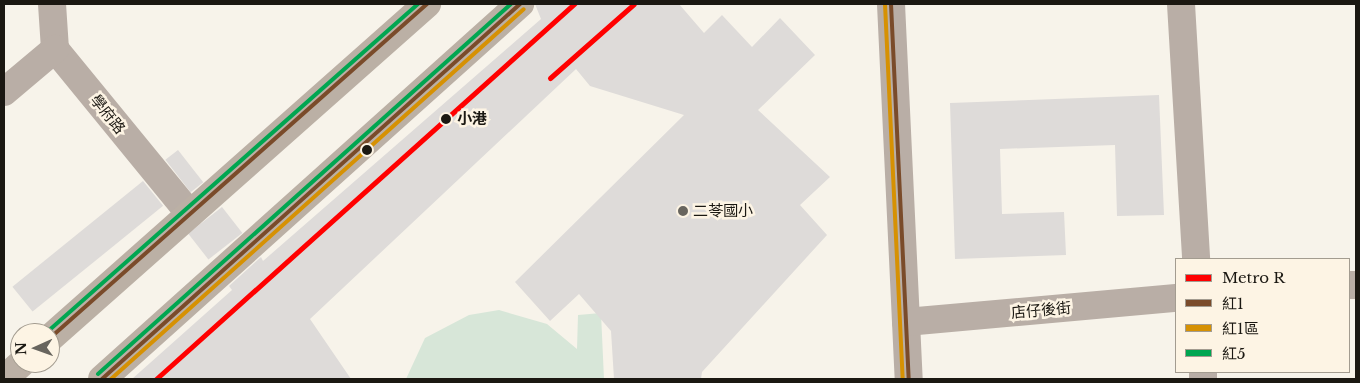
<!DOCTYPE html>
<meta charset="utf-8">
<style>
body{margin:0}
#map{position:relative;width:1360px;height:383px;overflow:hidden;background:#f7f3ea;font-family:"Libre Baskerville","Noto Sans TC",serif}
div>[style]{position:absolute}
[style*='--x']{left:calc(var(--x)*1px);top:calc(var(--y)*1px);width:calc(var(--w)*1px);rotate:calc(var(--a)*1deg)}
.green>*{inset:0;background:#d7e6d8}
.building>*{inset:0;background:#dedbd9;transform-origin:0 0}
.minor>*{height:28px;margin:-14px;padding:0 14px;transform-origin:14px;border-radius:14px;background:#b9aea6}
.major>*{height:28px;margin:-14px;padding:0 14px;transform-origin:14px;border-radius:14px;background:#bbb0a5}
.bus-1>*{height:4px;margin:-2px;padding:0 2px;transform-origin:2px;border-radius:2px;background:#7a4b2a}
.bus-2>*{height:4px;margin:-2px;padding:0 2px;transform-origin:2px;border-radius:2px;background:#d69103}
.bus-3>*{height:4px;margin:-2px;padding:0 2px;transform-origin:2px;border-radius:2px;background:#00a651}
.metro-1>*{height:5px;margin:-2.5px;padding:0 2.5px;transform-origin:2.5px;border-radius:2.5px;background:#f00}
.dots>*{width:14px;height:14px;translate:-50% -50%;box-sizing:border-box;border:2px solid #fdf4e4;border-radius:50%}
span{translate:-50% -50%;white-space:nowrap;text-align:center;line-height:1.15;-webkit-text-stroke:5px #fdf4e4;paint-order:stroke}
.street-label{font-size:15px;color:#1b1812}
.stop-label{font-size:15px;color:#1b1812;font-weight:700}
.left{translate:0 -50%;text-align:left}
.poi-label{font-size:15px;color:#1b1812}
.frame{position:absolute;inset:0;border:5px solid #1b1812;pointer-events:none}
.legend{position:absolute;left:1175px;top:258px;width:175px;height:115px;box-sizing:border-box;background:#fdf4e4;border:1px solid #a39c90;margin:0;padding:6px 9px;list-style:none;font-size:15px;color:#1b1812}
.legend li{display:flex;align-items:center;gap:10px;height:25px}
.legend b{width:25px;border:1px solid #a39c90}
.north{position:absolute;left:10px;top:323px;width:50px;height:50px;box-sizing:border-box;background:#fdf4e4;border:1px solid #a39c90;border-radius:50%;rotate:268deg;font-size:14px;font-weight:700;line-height:20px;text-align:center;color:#1b1812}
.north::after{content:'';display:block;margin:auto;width:18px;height:22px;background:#68655e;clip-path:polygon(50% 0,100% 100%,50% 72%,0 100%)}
</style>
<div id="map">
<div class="green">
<i style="clip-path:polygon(499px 310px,547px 324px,577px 349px,578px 315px,601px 313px,604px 379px,406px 379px,425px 338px,469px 315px)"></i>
</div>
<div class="building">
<i style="clip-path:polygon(535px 4px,679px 4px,704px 33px,722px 15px,752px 47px,780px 18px,815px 55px,758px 110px,830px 177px,800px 205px,827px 235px,702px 372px,701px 379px,614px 379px,611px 331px,579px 294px,550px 321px,515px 282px,684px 115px,590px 86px,576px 69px,310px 319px,351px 379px,132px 379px,232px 290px,229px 286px,261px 257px,263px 261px,541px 19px)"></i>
<i style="clip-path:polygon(1159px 95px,1164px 215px,1117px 216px,1115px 145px,1000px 149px,1002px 214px,1064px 212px,1066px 255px,955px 259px,950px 103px)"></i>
<i style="left:178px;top:150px;width:41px;height:16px;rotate:52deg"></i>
<i style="left:143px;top:181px;width:32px;height:168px;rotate:51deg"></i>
<i style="left:222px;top:207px;width:33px;height:43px;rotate:52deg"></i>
</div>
<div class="minor">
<i style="--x:52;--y:4;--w:45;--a:86.2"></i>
<i style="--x:55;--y:49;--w:213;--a:50.7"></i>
<i style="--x:891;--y:4;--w:375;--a:87.3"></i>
<i style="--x:1181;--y:4;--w:255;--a:86.6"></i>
<i style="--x:4;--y:92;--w:67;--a:-40.1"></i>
<i style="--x:1349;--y:285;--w:7;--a:0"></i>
<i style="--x:906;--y:322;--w:271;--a:-5.1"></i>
<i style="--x:1203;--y:372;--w:7;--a:90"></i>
</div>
<div class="major">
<i style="--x:50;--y:338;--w:504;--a:-41.54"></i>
<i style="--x:4;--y:379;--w:24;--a:-42"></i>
<i style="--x:102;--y:379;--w:562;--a:-41.9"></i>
</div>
<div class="bus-1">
<i style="--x:891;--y:4;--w:375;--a:87.3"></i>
<i style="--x:50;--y:338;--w:504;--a:-41.54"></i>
<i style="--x:102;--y:379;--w:562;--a:-41.9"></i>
</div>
<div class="bus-2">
<i style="--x:885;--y:4;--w:375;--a:87.3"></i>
<i style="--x:111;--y:379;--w:554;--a:-41.86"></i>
</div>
<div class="bus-3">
<i style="--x:46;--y:333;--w:497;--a:-41.5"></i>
<i style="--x:98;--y:374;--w:554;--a:-41.86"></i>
</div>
<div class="metro-1">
<i style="--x:550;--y:78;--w:112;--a:-41.4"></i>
<i style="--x:156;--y:379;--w:562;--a:-41.9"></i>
</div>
<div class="dots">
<i style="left:446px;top:119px;background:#1b1812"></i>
<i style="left:367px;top:150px;background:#1b1812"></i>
<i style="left:683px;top:211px;background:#68655e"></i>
</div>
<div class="street-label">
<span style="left:108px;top:114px;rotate:51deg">學府路</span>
<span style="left:1041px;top:310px;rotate:-5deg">店仔後街</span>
</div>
<div class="stop-label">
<span class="left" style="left:457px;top:119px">小港</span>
</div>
<div class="poi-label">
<span class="left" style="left:693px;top:211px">二苓國小</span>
</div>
<div class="frame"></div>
<ul class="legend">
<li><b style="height:6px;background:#f00"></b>Metro R</li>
<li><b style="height:6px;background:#7a4b2a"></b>紅1</li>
<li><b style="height:6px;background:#d69103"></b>紅1區</li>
<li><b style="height:6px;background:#00a651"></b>紅5</li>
</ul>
<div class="north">N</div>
</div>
